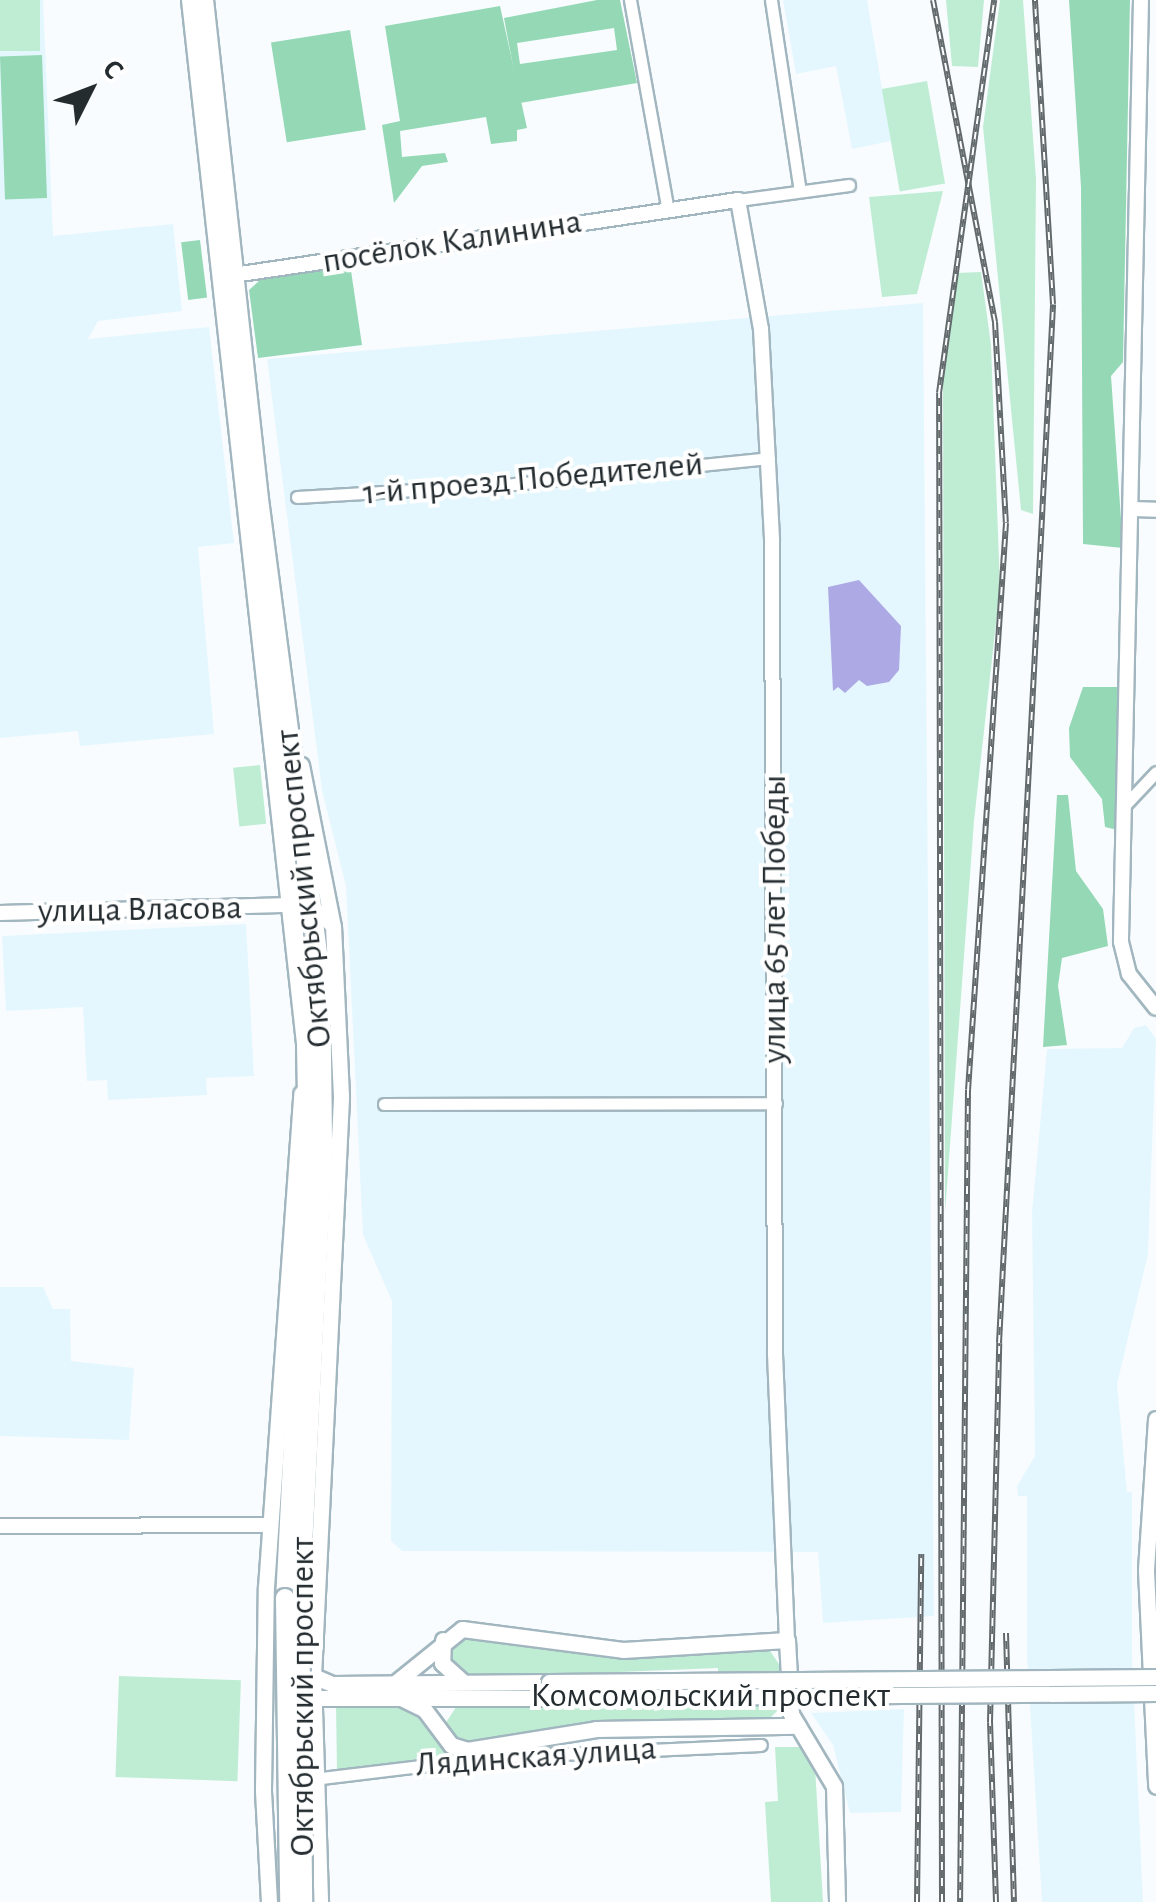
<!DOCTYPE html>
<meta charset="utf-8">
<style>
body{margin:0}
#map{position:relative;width:1156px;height:1902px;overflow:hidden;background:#f8fcfe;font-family:"Alegreya Sans",sans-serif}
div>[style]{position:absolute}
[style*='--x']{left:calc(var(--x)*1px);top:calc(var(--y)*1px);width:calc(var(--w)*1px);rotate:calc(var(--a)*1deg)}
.built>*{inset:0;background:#e5f7fe}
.green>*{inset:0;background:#bfedd4;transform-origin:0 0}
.forest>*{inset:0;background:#94d8b6;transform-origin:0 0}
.water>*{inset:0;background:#ada9e4}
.roads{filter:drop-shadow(2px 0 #a2b6bf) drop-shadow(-2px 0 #a2b6bf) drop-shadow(0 2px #a2b6bf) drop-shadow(0 -2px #a2b6bf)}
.minor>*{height:11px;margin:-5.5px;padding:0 5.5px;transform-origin:5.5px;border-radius:5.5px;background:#fff}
.tertiary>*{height:14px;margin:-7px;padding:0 7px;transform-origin:7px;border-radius:7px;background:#fff}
.secondary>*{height:15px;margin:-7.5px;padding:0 7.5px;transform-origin:7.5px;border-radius:7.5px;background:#fff}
.primary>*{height:18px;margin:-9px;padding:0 9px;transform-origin:9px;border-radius:9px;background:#fff}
.rail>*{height:6px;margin-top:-3px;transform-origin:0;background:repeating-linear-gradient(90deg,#fff 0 8px,#636a6d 0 16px);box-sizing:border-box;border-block:2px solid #636a6d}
.bridges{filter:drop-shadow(2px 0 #a2b6bf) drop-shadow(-2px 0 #a2b6bf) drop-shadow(0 2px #a2b6bf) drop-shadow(0 -2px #a2b6bf)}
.secondary-bridge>*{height:15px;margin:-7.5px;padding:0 7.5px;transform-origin:7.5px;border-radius:7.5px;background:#fff}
.primary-bridge>*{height:18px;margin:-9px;padding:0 9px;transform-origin:9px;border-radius:9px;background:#fff}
span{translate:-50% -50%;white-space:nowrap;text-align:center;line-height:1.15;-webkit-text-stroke:8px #fff;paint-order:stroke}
.street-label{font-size:35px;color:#242c30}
.north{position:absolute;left:40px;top:40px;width:100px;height:100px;-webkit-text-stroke:8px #fff;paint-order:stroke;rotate:48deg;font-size:28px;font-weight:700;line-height:40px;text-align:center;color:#242c30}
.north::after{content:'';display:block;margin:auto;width:35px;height:45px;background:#242c30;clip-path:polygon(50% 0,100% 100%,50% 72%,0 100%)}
</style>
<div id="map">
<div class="built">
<i style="clip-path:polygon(0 0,43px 0,53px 236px,173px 224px,182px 311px,98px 321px,88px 339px,209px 327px,234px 543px,198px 547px,214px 734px,80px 746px,78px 731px,0 738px)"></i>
<i style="clip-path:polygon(783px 0,867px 0,891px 141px,852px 149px,836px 66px,796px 74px)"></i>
<i style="clip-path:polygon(923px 303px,934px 1616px,823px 1623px,818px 1552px,402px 1551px,391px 1541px,392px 1301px,363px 1235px,346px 886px,322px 790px,267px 359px)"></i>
<i style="clip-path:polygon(246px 924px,254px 1076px,206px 1078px,207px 1095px,108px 1100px,107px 1080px,87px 1081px,83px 1007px,6px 1011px,2px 936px)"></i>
<i style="clip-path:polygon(1146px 1025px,1156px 1039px,1148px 1254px,1117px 1384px,1127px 1492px,1132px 1492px,1132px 1656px,1143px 1902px,1042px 1902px,1027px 1657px,1027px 1496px,1018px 1496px,1017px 1486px,1035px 1456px,1032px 1212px,1047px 1049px,1122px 1048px,1134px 1028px)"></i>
<i style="clip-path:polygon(0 1287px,43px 1287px,53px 1309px,70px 1309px,71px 1361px,134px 1368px,129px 1440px,0 1436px)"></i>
<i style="clip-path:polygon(904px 1709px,901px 1812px,850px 1813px,833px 1745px,811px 1713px)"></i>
</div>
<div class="green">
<i style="left:0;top:0;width:40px;height:51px"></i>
<i style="clip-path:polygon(946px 0,984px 0,978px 67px,952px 66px)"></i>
<i style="clip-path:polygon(1000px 0,1023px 0,1036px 179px,1033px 514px,1021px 510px,983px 127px)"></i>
<i style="left:927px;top:81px;width:104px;height:46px;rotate:80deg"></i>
<i style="clip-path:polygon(943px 191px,917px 294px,882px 297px,869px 197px)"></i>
<i style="clip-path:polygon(981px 272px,991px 345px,1000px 587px,974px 821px,945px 1213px,943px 379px,956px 273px)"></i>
<i style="left:260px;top:765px;width:59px;height:27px;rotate:84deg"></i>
<i style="clip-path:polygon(458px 1635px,586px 1652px,768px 1648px,783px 1670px,783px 1705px,770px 1718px,458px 1743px,445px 1724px,458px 1704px,719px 1707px,718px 1668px,469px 1678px,444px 1657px)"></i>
<i style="left:119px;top:1676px;width:122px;height:101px;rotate:2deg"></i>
<i style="clip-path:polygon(397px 1703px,417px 1709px,448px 1749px,444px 1755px,337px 1771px,336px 1704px)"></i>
<i style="clip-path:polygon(775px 1747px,805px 1747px,815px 1767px,823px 1902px,771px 1902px,765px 1802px,778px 1801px)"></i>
</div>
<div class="forest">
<i style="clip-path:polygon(evenodd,597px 0,620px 0,637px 83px,520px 103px,504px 18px,597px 0,614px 28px,617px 50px,520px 64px,517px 43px,614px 28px)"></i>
<i style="clip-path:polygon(1069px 0,1130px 0,1123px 362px,1111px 376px,1123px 548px,1083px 544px,1081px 187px)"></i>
<i style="clip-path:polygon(500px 6px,527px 128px,517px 130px,517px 141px,491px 144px,486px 117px,400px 131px,402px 157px,445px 153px,448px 162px,422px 166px,394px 203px,382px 125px,400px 121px,385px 26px)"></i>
<i style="left:350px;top:30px;width:101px;height:80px;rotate:81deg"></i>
<i style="left:42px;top:55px;width:143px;height:42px;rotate:88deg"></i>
<i style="left:200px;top:240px;width:58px;height:19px;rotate:83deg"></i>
<i style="clip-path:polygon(350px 264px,362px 345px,258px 358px,249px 290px,260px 280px)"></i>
<i style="clip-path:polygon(1083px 687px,1124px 687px,1122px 831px,1105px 827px,1102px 799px,1070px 757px,1069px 728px)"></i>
<i style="clip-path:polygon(1057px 795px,1068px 795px,1076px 871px,1103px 909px,1108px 946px,1062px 958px,1058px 986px,1067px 1045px,1043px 1047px)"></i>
</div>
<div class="water">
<i style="clip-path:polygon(859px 580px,901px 626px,899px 670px,889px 682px,867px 686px,859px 680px,845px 693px,838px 687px,833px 691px,828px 587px)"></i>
</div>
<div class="roads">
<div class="minor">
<i style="--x:630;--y:0;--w:214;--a:79.8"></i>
<i style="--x:771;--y:0;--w:193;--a:81.4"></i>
<i style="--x:738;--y:200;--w:112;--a:-7.7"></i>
<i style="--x:297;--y:497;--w:217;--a:-3.4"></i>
<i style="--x:514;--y:484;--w:256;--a:-5.8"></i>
<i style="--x:1125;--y:805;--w:45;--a:-46.8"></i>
<i style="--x:384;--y:1104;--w:392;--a:-0.1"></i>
<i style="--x:313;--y:1779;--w:182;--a:-6.9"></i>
<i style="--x:494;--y:1757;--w:267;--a:-2.6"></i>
</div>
<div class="tertiary">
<i style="--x:1141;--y:0;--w:942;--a:91.22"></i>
<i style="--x:1121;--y:942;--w:33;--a:76"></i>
<i style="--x:1129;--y:974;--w:43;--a:51.5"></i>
<i style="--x:227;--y:276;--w:517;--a:-8.46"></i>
<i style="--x:738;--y:200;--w:131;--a:79.9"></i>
<i style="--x:761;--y:329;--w:212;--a:87"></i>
<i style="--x:772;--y:541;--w:813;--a:89.79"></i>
<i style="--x:775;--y:1354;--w:286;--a:87.6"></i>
<i style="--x:1133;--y:509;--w:23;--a:2"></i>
<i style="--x:0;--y:913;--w:291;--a:-1.6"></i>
<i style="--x:291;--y:905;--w:22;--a:5"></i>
<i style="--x:313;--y:907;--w:28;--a:44"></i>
<i style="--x:0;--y:1526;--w:269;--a:-0.2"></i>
</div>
<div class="secondary">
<i style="--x:301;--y:765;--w:164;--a:78.8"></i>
<i style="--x:333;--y:926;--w:172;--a:87.3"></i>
<i style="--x:341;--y:1098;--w:579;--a:92.77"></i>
<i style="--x:313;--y:1676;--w:226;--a:88.2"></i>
<i style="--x:1156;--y:1419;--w:151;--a:93.8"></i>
<i style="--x:1146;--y:1570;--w:216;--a:87.3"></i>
<i style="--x:443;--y:1640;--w:23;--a:92"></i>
<i style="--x:442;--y:1663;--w:27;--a:42"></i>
<i style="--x:313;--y:1676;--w:21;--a:23"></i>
<i style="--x:332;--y:1684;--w:217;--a:-0.5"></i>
<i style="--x:395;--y:1683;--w:86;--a:-38.9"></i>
<i style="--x:462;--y:1629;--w:162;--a:7.4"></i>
<i style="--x:623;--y:1650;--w:164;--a:-3.5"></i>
<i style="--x:787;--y:1640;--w:74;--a:86.9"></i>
<i style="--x:791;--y:1714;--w:84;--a:59.2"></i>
<i style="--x:834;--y:1786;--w:116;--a:88.5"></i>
<i style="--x:304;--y:1698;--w:243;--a:0"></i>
<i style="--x:401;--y:1698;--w:25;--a:26"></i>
<i style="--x:424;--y:1709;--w:45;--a:53.1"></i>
<i style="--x:451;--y:1745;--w:17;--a:17"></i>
<i style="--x:467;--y:1750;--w:131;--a:-9.2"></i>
<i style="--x:596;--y:1729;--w:202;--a:-0.9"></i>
<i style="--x:269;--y:1902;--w:112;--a:-93.1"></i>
<i style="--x:263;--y:1790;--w:203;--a:-89.2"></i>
<i style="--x:266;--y:1587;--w:495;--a:-85.9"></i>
</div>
<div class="primary">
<i style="--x:191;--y:0;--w:1050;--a:83.71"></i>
<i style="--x:306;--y:1044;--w:103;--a:88.9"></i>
<i style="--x:308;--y:1147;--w:452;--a:92.9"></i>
<i style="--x:204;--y:0;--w:502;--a:83.71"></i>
<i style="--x:259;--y:499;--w:481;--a:82.6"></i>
<i style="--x:321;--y:976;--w:176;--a:89.3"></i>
<i style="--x:323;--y:1152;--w:448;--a:92.9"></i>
</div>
</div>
<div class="rail">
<i style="--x:933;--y:0;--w:328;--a:79.1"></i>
<i style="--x:995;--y:322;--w:201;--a:86.9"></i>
<i style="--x:1006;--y:523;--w:568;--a:93.83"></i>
<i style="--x:968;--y:1090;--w:812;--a:90.56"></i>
<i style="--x:1006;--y:1633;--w:269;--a:88.3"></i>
<i style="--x:917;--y:1902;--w:348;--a:-89.3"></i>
<i style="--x:942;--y:1902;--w:1509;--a:-90.11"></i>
<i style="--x:939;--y:393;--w:397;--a:-82"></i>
<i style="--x:996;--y:1902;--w:180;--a:-91.9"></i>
<i style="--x:990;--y:1722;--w:379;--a:-88.6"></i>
<i style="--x:999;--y:1343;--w:1040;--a:-87.02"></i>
<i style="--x:1053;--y:304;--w:305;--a:-93.4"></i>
</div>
<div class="bridges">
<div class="secondary-bridge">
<i style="--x:549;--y:1682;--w:607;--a:-0.47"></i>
<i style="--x:547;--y:1698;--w:609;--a:-0.47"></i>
</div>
<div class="primary-bridge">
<i style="--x:285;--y:1598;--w:304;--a:89.2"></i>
<i style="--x:300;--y:1599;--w:303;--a:89.4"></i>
</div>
</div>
<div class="street-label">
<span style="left:452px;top:242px;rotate:-9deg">посёлок Калинина</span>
<span style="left:533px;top:479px;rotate:-5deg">1-й проезд Победителей</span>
<span style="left:304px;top:889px;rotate:-96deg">Октябрьский проспект</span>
<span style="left:140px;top:910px;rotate:-1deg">улица Власова</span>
<span style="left:775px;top:919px;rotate:-90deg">улица 65 лет Победы</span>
<span style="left:710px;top:1696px">Комсомольский проспект</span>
<span style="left:303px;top:1697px;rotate:-90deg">Октябрьский проспект</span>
<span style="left:536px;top:1757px;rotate:-4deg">Лядинская улица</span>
</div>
<div class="north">С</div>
</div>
